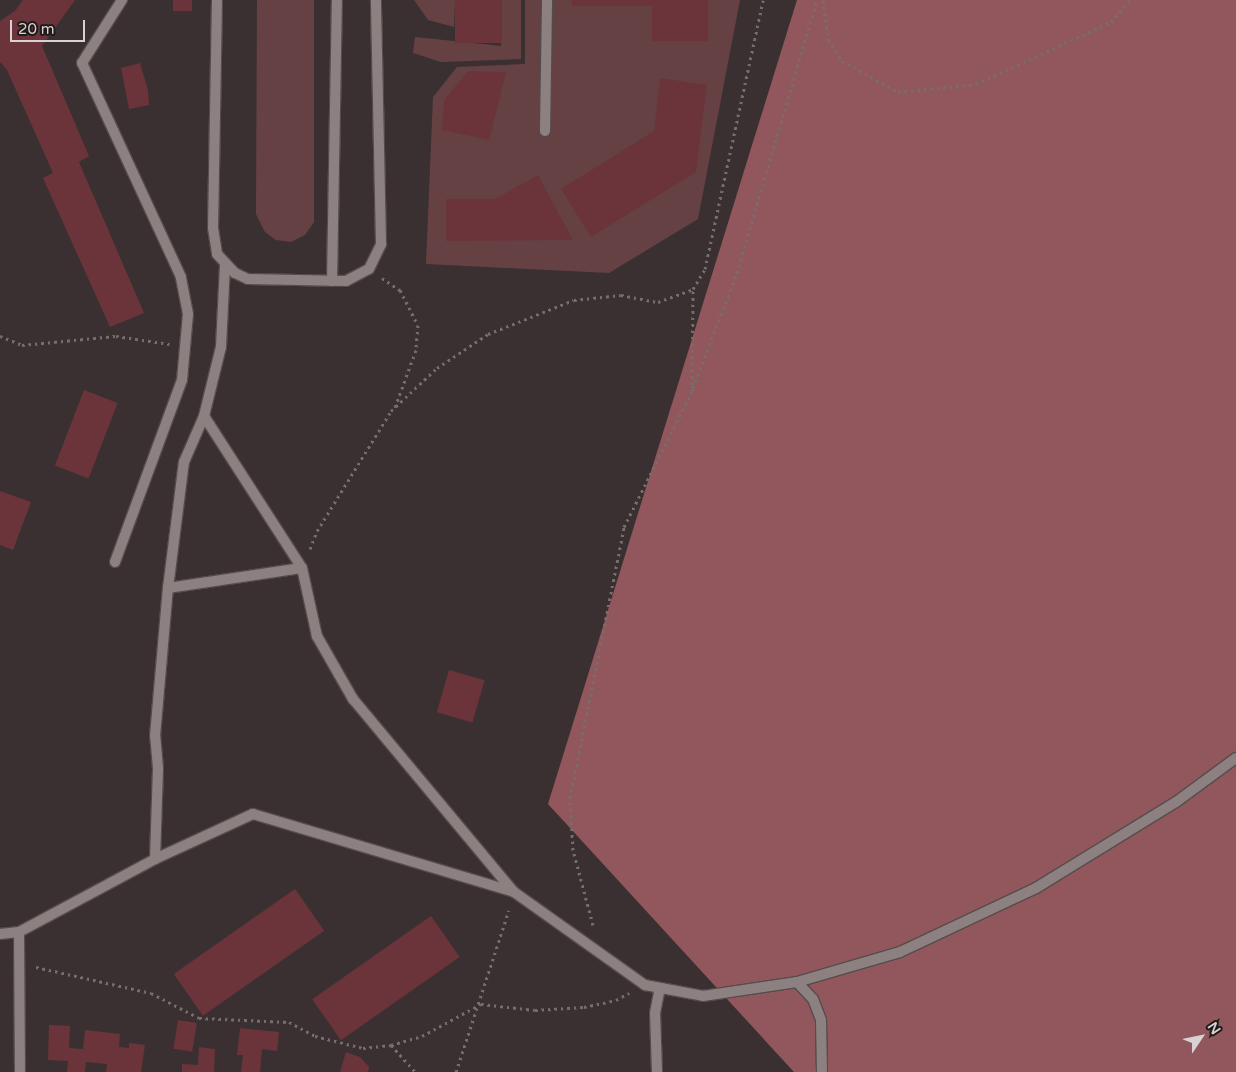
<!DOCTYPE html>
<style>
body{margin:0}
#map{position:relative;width:1236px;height:1072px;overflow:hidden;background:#3b3031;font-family:"Varela Round",sans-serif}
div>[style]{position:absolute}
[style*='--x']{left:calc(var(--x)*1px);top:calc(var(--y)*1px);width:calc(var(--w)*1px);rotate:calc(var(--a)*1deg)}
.green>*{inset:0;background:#664144}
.forest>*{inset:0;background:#92575c}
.building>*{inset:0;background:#6a343a;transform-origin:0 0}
.path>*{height:3px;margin-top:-1.5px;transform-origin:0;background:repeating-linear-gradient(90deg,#766d6d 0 2.5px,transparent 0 6.5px)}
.roads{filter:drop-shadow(1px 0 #554c4d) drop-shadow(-1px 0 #554c4d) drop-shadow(0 1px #554c4d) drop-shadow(0 -1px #554c4d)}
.lane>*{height:10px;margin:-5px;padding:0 5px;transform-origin:5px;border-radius:5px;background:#8d8081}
.street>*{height:10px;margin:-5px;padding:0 5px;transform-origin:5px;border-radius:5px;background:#8d8081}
span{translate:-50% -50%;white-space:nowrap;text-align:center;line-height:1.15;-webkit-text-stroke:4px #1f1a1a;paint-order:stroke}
.north{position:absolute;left:1176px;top:1012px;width:50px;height:50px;-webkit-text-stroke:4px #1f1a1a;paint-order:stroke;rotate:56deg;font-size:14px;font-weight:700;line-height:20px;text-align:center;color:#d9d2d2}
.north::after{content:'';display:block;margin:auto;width:18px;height:22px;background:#d9d2d2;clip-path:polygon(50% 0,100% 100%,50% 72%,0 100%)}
.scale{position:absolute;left:10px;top:20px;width:75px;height:22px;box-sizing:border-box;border:2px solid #d9d2d2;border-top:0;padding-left:6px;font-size:15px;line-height:18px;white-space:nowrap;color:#d9d2d2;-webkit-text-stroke:4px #1f1a1a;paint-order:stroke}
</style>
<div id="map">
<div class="green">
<i style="clip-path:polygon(257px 0,314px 0,314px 222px,305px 235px,291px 242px,276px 240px,265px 232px,256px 214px)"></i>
<i style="clip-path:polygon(414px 0,455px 0,454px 27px,428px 20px)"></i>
<i style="clip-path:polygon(502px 0,521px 0,521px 59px,441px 62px,413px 53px,415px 37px,501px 46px)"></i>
<i style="clip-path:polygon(525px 0,740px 0,698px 219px,609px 273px,426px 264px,433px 97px,457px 67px,525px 64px)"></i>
</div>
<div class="forest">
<i style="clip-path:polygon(797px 0,1236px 0,1236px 1072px,794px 1072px,548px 804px)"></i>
</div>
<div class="building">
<i style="clip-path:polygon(23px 0,75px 0,42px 46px,89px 156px,79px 162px,144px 313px,110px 327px,43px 178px,53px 173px,7px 70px,0 62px,0 21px,15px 11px)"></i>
<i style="left:173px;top:0;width:19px;height:11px"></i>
<i style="left:455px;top:0;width:47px;height:43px"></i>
<i style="clip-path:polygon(572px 0,708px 0,708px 41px,652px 41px,652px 6px,572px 6px)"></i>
<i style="clip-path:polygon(140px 63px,148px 90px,149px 105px,129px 109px,121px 68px)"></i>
<i style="clip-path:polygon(468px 71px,506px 72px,489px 140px,442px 130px,444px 100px)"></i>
<i style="clip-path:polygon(660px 78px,707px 85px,696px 172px,591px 237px,561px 189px,654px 131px)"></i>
<i style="clip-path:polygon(538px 175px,573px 240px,446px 241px,446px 199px,495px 199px)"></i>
<i style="left:84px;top:390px;width:36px;height:81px;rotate:21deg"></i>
<i style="clip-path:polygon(0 491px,31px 502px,13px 550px,0 545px)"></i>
<i style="left:449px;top:670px;width:37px;height:44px;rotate:16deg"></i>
<i style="left:295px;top:889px;width:51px;height:148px;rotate:55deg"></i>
<i style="left:431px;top:916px;width:50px;height:145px;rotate:55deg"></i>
<i style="left:178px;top:1020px;width:19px;height:29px;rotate:9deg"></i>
<i style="clip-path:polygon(49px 1025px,70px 1026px,69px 1048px,83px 1049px,85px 1030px,120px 1034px,119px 1047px,129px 1048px,129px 1043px,145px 1045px,141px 1072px,106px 1072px,107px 1064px,86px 1062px,85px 1072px,67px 1072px,68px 1061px,48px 1060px)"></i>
<i style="clip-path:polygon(240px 1028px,279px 1032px,277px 1051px,262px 1049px,260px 1072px,241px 1072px,243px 1055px,237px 1055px)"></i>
<i style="clip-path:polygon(199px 1047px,215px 1049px,214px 1072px,182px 1072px,182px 1064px,198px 1065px)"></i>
<i style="clip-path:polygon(346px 1052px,360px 1057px,369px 1067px,368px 1072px,340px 1072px)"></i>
</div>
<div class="path">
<i style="--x:823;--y:0;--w:40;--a:82.9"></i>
<i style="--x:828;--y:40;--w:25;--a:56"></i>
<i style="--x:842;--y:61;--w:64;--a:29"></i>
<i style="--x:898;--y:92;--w:78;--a:-5.9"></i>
<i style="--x:976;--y:84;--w:149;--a:-24.7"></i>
<i style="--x:1111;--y:22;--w:29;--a:-49"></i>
<i style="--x:382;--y:278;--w:22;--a:34"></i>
<i style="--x:400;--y:290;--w:39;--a:63"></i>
<i style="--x:418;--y:325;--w:25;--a:95"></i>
<i style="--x:416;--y:350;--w:61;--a:110.2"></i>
<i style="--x:0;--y:336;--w:24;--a:22"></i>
<i style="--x:22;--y:345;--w:94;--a:-5.5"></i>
<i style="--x:116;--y:336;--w:54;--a:8.6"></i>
<i style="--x:693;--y:388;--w:123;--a:-69.1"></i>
<i style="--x:737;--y:273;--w:284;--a:-73.7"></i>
<i style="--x:310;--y:549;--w:19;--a:-69"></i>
<i style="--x:317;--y:531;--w:141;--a:-58.3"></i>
<i style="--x:391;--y:411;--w:63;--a:-43.1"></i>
<i style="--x:437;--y:368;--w:61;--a:-33.7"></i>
<i style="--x:488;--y:334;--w:92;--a:-21.6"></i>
<i style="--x:574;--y:300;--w:47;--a:-6.1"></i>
<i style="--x:621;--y:295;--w:38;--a:11"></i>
<i style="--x:658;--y:302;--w:37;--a:-20"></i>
<i style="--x:693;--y:289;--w:23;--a:-59"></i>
<i style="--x:705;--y:269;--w:275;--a:-77.8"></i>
<i style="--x:593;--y:925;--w:78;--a:-104.9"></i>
<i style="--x:573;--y:850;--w:52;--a:-93.3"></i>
<i style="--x:570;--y:798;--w:276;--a:-78.7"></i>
<i style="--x:624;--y:527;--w:152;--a:-63.4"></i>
<i style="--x:692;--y:391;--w:102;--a:-89.4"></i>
<i style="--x:36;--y:967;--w:118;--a:12.7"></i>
<i style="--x:151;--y:993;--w:54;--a:27.5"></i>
<i style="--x:199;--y:1018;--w:90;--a:2.5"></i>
<i style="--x:289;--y:1022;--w:30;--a:28"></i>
<i style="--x:315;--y:1036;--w:49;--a:14"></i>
<i style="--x:363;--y:1048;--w:28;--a:-6"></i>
<i style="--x:391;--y:1045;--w:32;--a:-16"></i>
<i style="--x:422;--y:1036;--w:67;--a:-28.5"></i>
<i style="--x:481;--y:1004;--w:54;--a:6.3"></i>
<i style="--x:535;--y:1010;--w:49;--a:-3.5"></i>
<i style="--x:584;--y:1007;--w:33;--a:-12"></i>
<i style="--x:616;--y:1000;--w:15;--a:-28"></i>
<i style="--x:391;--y:1045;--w:36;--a:48"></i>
<i style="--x:456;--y:1072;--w:170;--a:-71.9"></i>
</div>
<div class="roads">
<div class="lane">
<i style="--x:217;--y:0;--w:228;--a:91"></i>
<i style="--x:213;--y:228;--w:26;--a:81"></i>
<i style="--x:217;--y:254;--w:26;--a:47"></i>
<i style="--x:235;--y:273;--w:14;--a:25"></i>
<i style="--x:248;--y:279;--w:98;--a:1.2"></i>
<i style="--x:346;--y:281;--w:26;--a:-28"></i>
<i style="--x:369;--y:269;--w:28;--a:-64"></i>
<i style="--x:381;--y:244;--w:244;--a:-91.2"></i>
<i style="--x:545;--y:131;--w:131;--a:-89.1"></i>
<i style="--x:332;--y:281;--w:281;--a:-89"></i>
<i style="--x:204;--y:416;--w:181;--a:57.2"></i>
<i style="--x:302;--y:568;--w:70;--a:77.6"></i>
<i style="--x:317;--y:636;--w:73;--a:60.3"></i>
<i style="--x:353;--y:699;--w:251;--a:50.2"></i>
<i style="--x:115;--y:562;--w:194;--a:-69.8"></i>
<i style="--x:182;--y:380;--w:66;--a:-84.8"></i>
<i style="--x:188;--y:314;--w:38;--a:-101"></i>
<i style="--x:181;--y:277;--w:236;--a:-114.8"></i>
<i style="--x:82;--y:63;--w:75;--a:-57.6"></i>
<i style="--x:168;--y:588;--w:135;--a:-8.5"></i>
<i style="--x:155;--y:859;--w:91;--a:-88.1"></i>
<i style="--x:158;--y:768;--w:32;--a:-95"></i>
<i style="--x:155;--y:736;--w:149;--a:-85"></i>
<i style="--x:168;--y:588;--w:127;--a:-82.8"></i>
<i style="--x:184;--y:462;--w:50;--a:-66.5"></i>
<i style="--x:204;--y:416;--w:71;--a:-76.2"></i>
<i style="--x:221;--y:347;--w:82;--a:-87.2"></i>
<i style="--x:797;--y:982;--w:23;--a:47"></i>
<i style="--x:813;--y:999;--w:22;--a:69"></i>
<i style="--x:821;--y:1020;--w:52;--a:88.9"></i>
<i style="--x:657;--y:1072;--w:59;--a:-91.9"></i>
<i style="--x:655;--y:1013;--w:25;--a:-79"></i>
</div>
<div class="street">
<i style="--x:19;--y:932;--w:140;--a:89.6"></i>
<i style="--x:0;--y:934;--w:19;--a:-6"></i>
<i style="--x:19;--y:932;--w:154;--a:-28.2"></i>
<i style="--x:155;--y:859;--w:108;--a:-24.7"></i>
<i style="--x:253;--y:814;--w:272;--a:16.6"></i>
<i style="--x:514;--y:892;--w:161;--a:35.4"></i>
<i style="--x:645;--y:985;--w:59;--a:10.7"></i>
<i style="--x:703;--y:996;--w:95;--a:-8.5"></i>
<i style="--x:797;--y:982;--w:107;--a:-16.2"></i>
<i style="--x:900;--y:952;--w:150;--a:-25.2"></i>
<i style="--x:1036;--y:888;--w:164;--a:-31.6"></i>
<i style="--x:1176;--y:802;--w:74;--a:-36.3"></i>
</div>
</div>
<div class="north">N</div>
<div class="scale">20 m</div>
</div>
